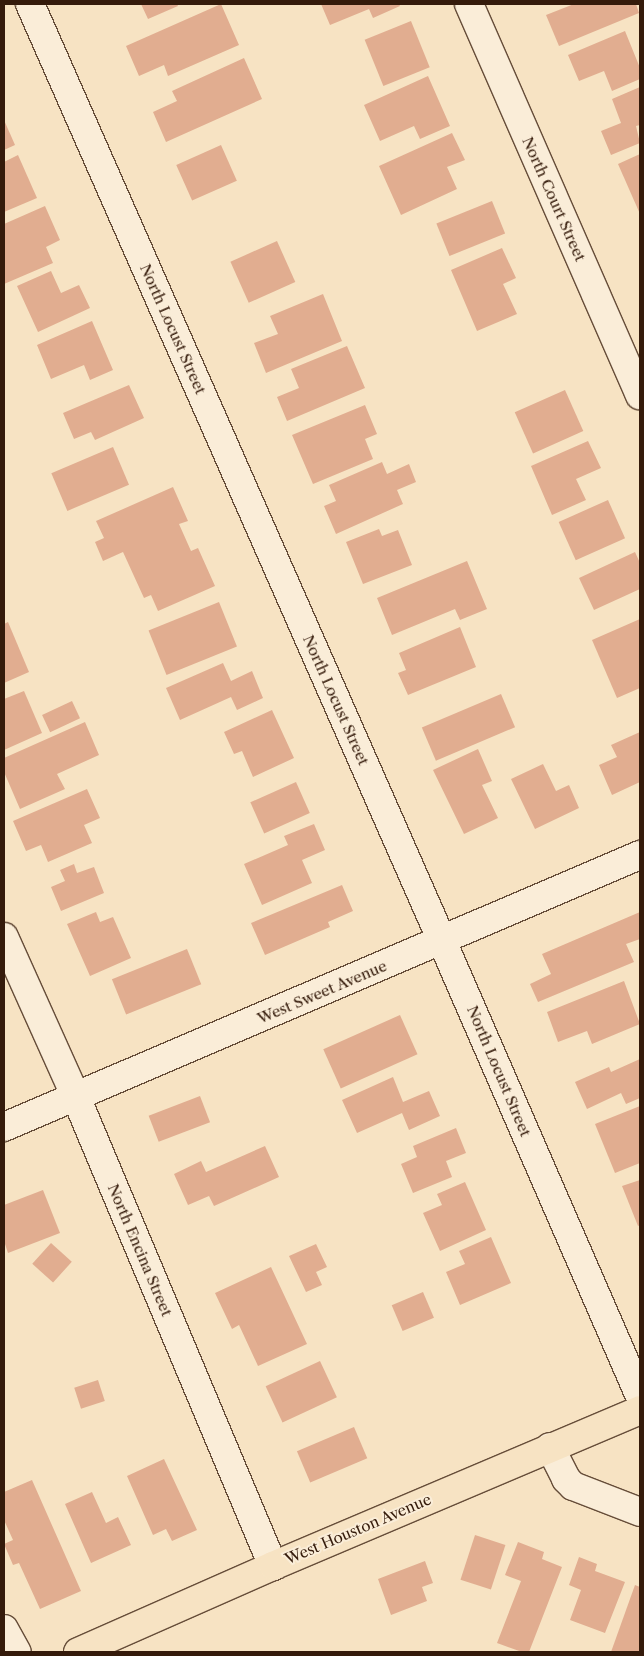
<!DOCTYPE html>
<style>
body{margin:0}
#map{position:relative;width:644px;height:1656px;overflow:hidden;background:#f7e3c3;font-family:"Libre Caslon Text",serif}
div>[style]{position:absolute}
[style*='--x']{left:calc(var(--x)*1px);top:calc(var(--y)*1px);width:calc(var(--w)*1px);rotate:calc(var(--a)*1deg)}
.building>*{inset:0;background:#e1ad90;transform-origin:0 0}
.roads{filter:drop-shadow(1px 0 #664d39) drop-shadow(-1px 0 #664d39) drop-shadow(0 1px #664d39) drop-shadow(0 -1px #664d39)}
.minor>*{height:28px;margin:-14px;padding:0 14px;transform-origin:14px;border-radius:14px;background:#faedd8}
.major>*{height:28px;margin:-14px;padding:0 14px;transform-origin:14px;border-radius:14px;background:#f7e3c3}
span{translate:-50% -50%;white-space:nowrap;text-align:center;line-height:1.15;-webkit-text-stroke:4px #faedd8;paint-order:stroke}
.street-label{font-size:15px;color:#351b0b}
.frame{position:absolute;inset:0;border:5px solid #351b0b;pointer-events:none}
</style>
<div id="map">
<div class="building">
<i style="clip-path:polygon(141px 4px,177px 4px,178px 6px,148px 19px)"></i>
<i style="clip-path:polygon(221px 4px,239px 45px,168px 76px,164px 65px,139px 76px,126px 46px)"></i>
<i style="clip-path:polygon(321px 4px,399px 4px,400px 6px,373px 18px,369px 9px,330px 25px)"></i>
<i style="clip-path:polygon(574px 4px,636px 4px,639px 13px,559px 46px,546px 15px)"></i>
<i style="left:411px;top:21px;width:50px;height:50px;rotate:68deg"></i>
<i style="clip-path:polygon(625px 31px,640px 68px,640px 79px,612px 91px,604px 71px,579px 81px,568px 55px)"></i>
<i style="clip-path:polygon(244px 58px,262px 99px,166px 142px,153px 112px,177px 101px,172px 91px)"></i>
<i style="clip-path:polygon(428px 76px,450px 126px,420px 139px,414px 126px,380px 141px,364px 105px)"></i>
<i style="clip-path:polygon(640px 87px,640px 125px,636px 126px,640px 143px,611px 155px,601px 131px,621px 123px,612px 99px)"></i>
<i style="clip-path:polygon(4px 120px,15px 145px,4px 150px)"></i>
<i style="clip-path:polygon(452px 133px,465px 160px,447px 167px,457px 189px,401px 215px,379px 166px)"></i>
<i style="left:221px;top:145px;width:39px;height:49px;rotate:66deg"></i>
<i style="clip-path:polygon(640px 154px,640px 214px,618px 164px)"></i>
<i style="clip-path:polygon(18px 155px,37px 198px,4px 212px,4px 162px)"></i>
<i style="left:492px;top:201px;width:35px;height:60px;rotate:68deg"></i>
<i style="clip-path:polygon(45px 206px,60px 240px,46px 247px,53px 263px,4px 284px,4px 224px)"></i>
<i style="left:277px;top:241px;width:45px;height:51px;rotate:66deg"></i>
<i style="clip-path:polygon(502px 248px,516px 278px,503px 284px,517px 314px,477px 331px,451px 270px)"></i>
<i style="clip-path:polygon(51px 271px,61px 293px,79px 285px,90px 308px,38px 332px,17px 286px)"></i>
<i style="clip-path:polygon(323px 294px,342px 341px,266px 373px,254px 343px,278px 334px,270px 316px)"></i>
<i style="clip-path:polygon(92px 321px,113px 370px,90px 380px,84px 365px,51px 379px,37px 345px)"></i>
<i style="clip-path:polygon(347px 346px,365px 388px,287px 421px,277px 397px,299px 388px,291px 369px)"></i>
<i style="clip-path:polygon(129px 385px,144px 418px,95px 440px,91px 432px,74px 439px,63px 413px)"></i>
<i style="left:565px;top:390px;width:45px;height:55px;rotate:66deg"></i>
<i style="clip-path:polygon(365px 405px,377px 434px,365px 439px,373px 459px,313px 484px,292px 435px)"></i>
<i style="clip-path:polygon(588px 441px,601px 468px,576px 479px,586px 500px,552px 515px,531px 466px)"></i>
<i style="left:113px;top:447px;width:41px;height:67px;rotate:67deg"></i>
<i style="clip-path:polygon(382px 462px,387px 474px,409px 464px,416px 482px,397px 490px,403px 504px,336px 534px,324px 506px,336px 501px,329px 485px)"></i>
<i style="clip-path:polygon(173px 487px,188px 521px,179px 524px,191px 551px,198px 548px,215px 586px,158px 611px,151px 595px,144px 598px,123px 552px,103px 561px,95px 542px,104px 538px,96px 521px)"></i>
<i style="left:608px;top:500px;width:42px;height:54px;rotate:66deg"></i>
<i style="clip-path:polygon(379px 529px,382px 536px,398px 530px,412px 565px,363px 584px,346px 542px)"></i>
<i style="clip-path:polygon(635px 552px,640px 563px,640px 589px,594px 610px,579px 578px)"></i>
<i style="clip-path:polygon(467px 561px,487px 609px,460px 620px,455px 609px,392px 635px,377px 598px)"></i>
<i style="left:219px;top:602px;width:48px;height:76px;rotate:68deg"></i>
<i style="clip-path:polygon(640px 619px,640px 688px,617px 698px,592px 640px)"></i>
<i style="clip-path:polygon(8px 622px,29px 672px,4px 683px,4px 624px)"></i>
<i style="clip-path:polygon(460px 627px,476px 667px,408px 695px,398px 673px,406px 670px,399px 653px)"></i>
<i style="clip-path:polygon(223px 663px,231px 681px,252px 671px,263px 698px,237px 710px,231px 697px,180px 720px,166px 688px)"></i>
<i style="clip-path:polygon(24px 691px,42px 733px,4px 750px,4px 699px)"></i>
<i style="left:501px;top:694px;width:36px;height:86px;rotate:67deg"></i>
<i style="left:72px;top:701px;width:19px;height:33px;rotate:65deg"></i>
<i style="clip-path:polygon(272px 710px,294px 758px,253px 777px,242px 751px,234px 754px,224px 732px)"></i>
<i style="clip-path:polygon(85px 722px,99px 755px,57px 774px,65px 789px,20px 809px,4px 772px,4px 758px)"></i>
<i style="clip-path:polygon(640px 732px,640px 782px,612px 795px,599px 765px,617px 757px,611px 745px)"></i>
<i style="clip-path:polygon(478px 749px,492px 781px,482px 785px,498px 818px,464px 834px,433px 770px)"></i>
<i style="clip-path:polygon(543px 764px,556px 791px,569px 785px,579px 808px,535px 829px,511px 779px)"></i>
<i style="left:296px;top:782px;width:34px;height:50px;rotate:66deg"></i>
<i style="clip-path:polygon(87px 789px,100px 818px,84px 825px,92px 843px,48px 862px,41px 845px,26px 851px,13px 821px)"></i>
<i style="clip-path:polygon(314px 824px,325px 850px,302px 860px,312px 883px,262px 905px,244px 864px,288px 845px,284px 836px)"></i>
<i style="clip-path:polygon(74px 864px,77px 873px,94px 867px,104px 893px,61px 911px,51px 887px,65px 881px,60px 870px)"></i>
<i style="clip-path:polygon(342px 885px,353px 911px,328px 922px,330px 927px,265px 955px,251px 923px)"></i>
<i style="clip-path:polygon(96px 912px,100px 922px,113px 917px,131px 958px,90px 976px,67px 924px)"></i>
<i style="clip-path:polygon(640px 912px,640px 939px,626px 944px,634px 962px,538px 1002px,530px 984px,551px 974px,542px 954px)"></i>
<i style="left:187px;top:949px;width:38px;height:81px;rotate:68deg"></i>
<i style="clip-path:polygon(624px 981px,640px 1024px,592px 1044px,587px 1031px,558px 1042px,547px 1012px)"></i>
<i style="left:400px;top:1015px;width:43px;height:84px;rotate:66deg"></i>
<i style="clip-path:polygon(640px 1059px,640px 1098px,626px 1104px,621px 1093px,587px 1109px,575px 1082px,609px 1067px,611px 1072px)"></i>
<i style="clip-path:polygon(393px 1077px,403px 1102px,429px 1091px,440px 1116px,409px 1130px,402px 1113px,357px 1133px,342px 1100px)"></i>
<i style="left:200px;top:1096px;width:28px;height:55px;rotate:69deg"></i>
<i style="clip-path:polygon(640px 1106px,640px 1163px,615px 1173px,595px 1124px)"></i>
<i style="clip-path:polygon(456px 1128px,466px 1153px,446px 1161px,452px 1177px,413px 1193px,401px 1164px,417px 1157px,413px 1146px)"></i>
<i style="clip-path:polygon(265px 1146px,279px 1177px,214px 1206px,209px 1196px,188px 1205px,174px 1174px,201px 1161px,206px 1172px)"></i>
<i style="clip-path:polygon(640px 1180px,640px 1225px,638px 1226px,622px 1186px)"></i>
<i style="clip-path:polygon(465px 1182px,486px 1230px,440px 1251px,423px 1213px,442px 1205px,437px 1194px)"></i>
<i style="clip-path:polygon(43px 1190px,60px 1233px,8px 1253px,4px 1241px,4px 1205px)"></i>
<i style="clip-path:polygon(491px 1237px,511px 1283px,460px 1305px,446px 1272px,465px 1264px,459px 1251px)"></i>
<i style="left:51px;top:1243px;width:28px;height:28px;rotate:42deg"></i>
<i style="clip-path:polygon(316px 1244px,327px 1267px,316px 1272px,322px 1285px,306px 1292px,289px 1256px)"></i>
<i style="clip-path:polygon(271px 1267px,307px 1344px,258px 1366px,239px 1325px,232px 1329px,215px 1293px)"></i>
<i style="left:423px;top:1292px;width:28px;height:34px;rotate:67deg"></i>
<i style="left:320px;top:1361px;width:40px;height:60px;rotate:65deg"></i>
<i style="left:98px;top:1380px;width:22px;height:25px;rotate:72deg"></i>
<i style="left:354px;top:1427px;width:34px;height:62px;rotate:67deg"></i>
<i style="clip-path:polygon(164px 1459px,197px 1530px,172px 1541px,166px 1529px,153px 1535px,127px 1476px)"></i>
<i style="clip-path:polygon(32px 1480px,81px 1591px,40px 1609px,19px 1563px,13px 1565px,4px 1544px,13px 1540px,4px 1520px,4px 1492px)"></i>
<i style="clip-path:polygon(92px 1492px,106px 1523px,118px 1517px,131px 1545px,91px 1563px,65px 1504px)"></i>
<i style="left:475px;top:1535px;width:32px;height:47px;rotate:18deg"></i>
<i style="clip-path:polygon(518px 1542px,544px 1552px,542px 1559px,562px 1567px,529px 1652px,522px 1652px,497px 1643px,521px 1581px,505px 1575px)"></i>
<i style="clip-path:polygon(579px 1557px,597px 1564px,595px 1571px,625px 1582px,605px 1633px,570px 1620px,581px 1590px,569px 1585px)"></i>
<i style="clip-path:polygon(425px 1561px,433px 1583px,422px 1587px,427px 1601px,391px 1615px,378px 1579px)"></i>
<i style="clip-path:polygon(635px 1585px,640px 1587px,640px 1652px,611px 1652px)"></i>
</div>
<div class="roads">
<div class="minor">
<i style="--x:30;--y:4;--w:1024;--a:66.26"></i>
<i style="--x:442;--y:941;--w:497;--a:66.5"></i>
<i style="--x:469;--y:4;--w:427;--a:66.4"></i>
<i style="--x:4;--y:937;--w:175;--a:65.8"></i>
<i style="--x:76;--y:1097;--w:509;--a:67.22"></i>
<i style="--x:4;--y:1127;--w:692;--a:-23.16"></i>
<i style="--x:550;--y:1447;--w:36;--a:63"></i>
<i style="--x:566;--y:1479;--w:10;--a:45"></i>
<i style="--x:573;--y:1486;--w:72;--a:21.2"></i>
<i style="--x:4;--y:1629;--w:26;--a:61"></i>
</div>
<div class="major">
<i style="--x:78;--y:1652;--w:213;--a:-23.8"></i>
<i style="--x:273;--y:1566;--w:399;--a:-23"></i>
</div>
</div>
<div class="street-label">
<span style="left:554px;top:199px;rotate:66deg">North Court Street</span>
<span style="left:173px;top:329px;rotate:66deg">North Locust Street</span>
<span style="left:336px;top:700px;rotate:66deg">North Locust Street</span>
<span style="left:322px;top:992px;rotate:-23deg">West Sweet Avenue</span>
<span style="left:499px;top:1071px;rotate:67deg">North Locust Street</span>
<span style="left:140px;top:1250px;rotate:67deg">North Encina Street</span>
<span style="left:358px;top:1529px;rotate:-23deg">West Houston Avenue</span>
</div>
<div class="frame"></div>
</div>
